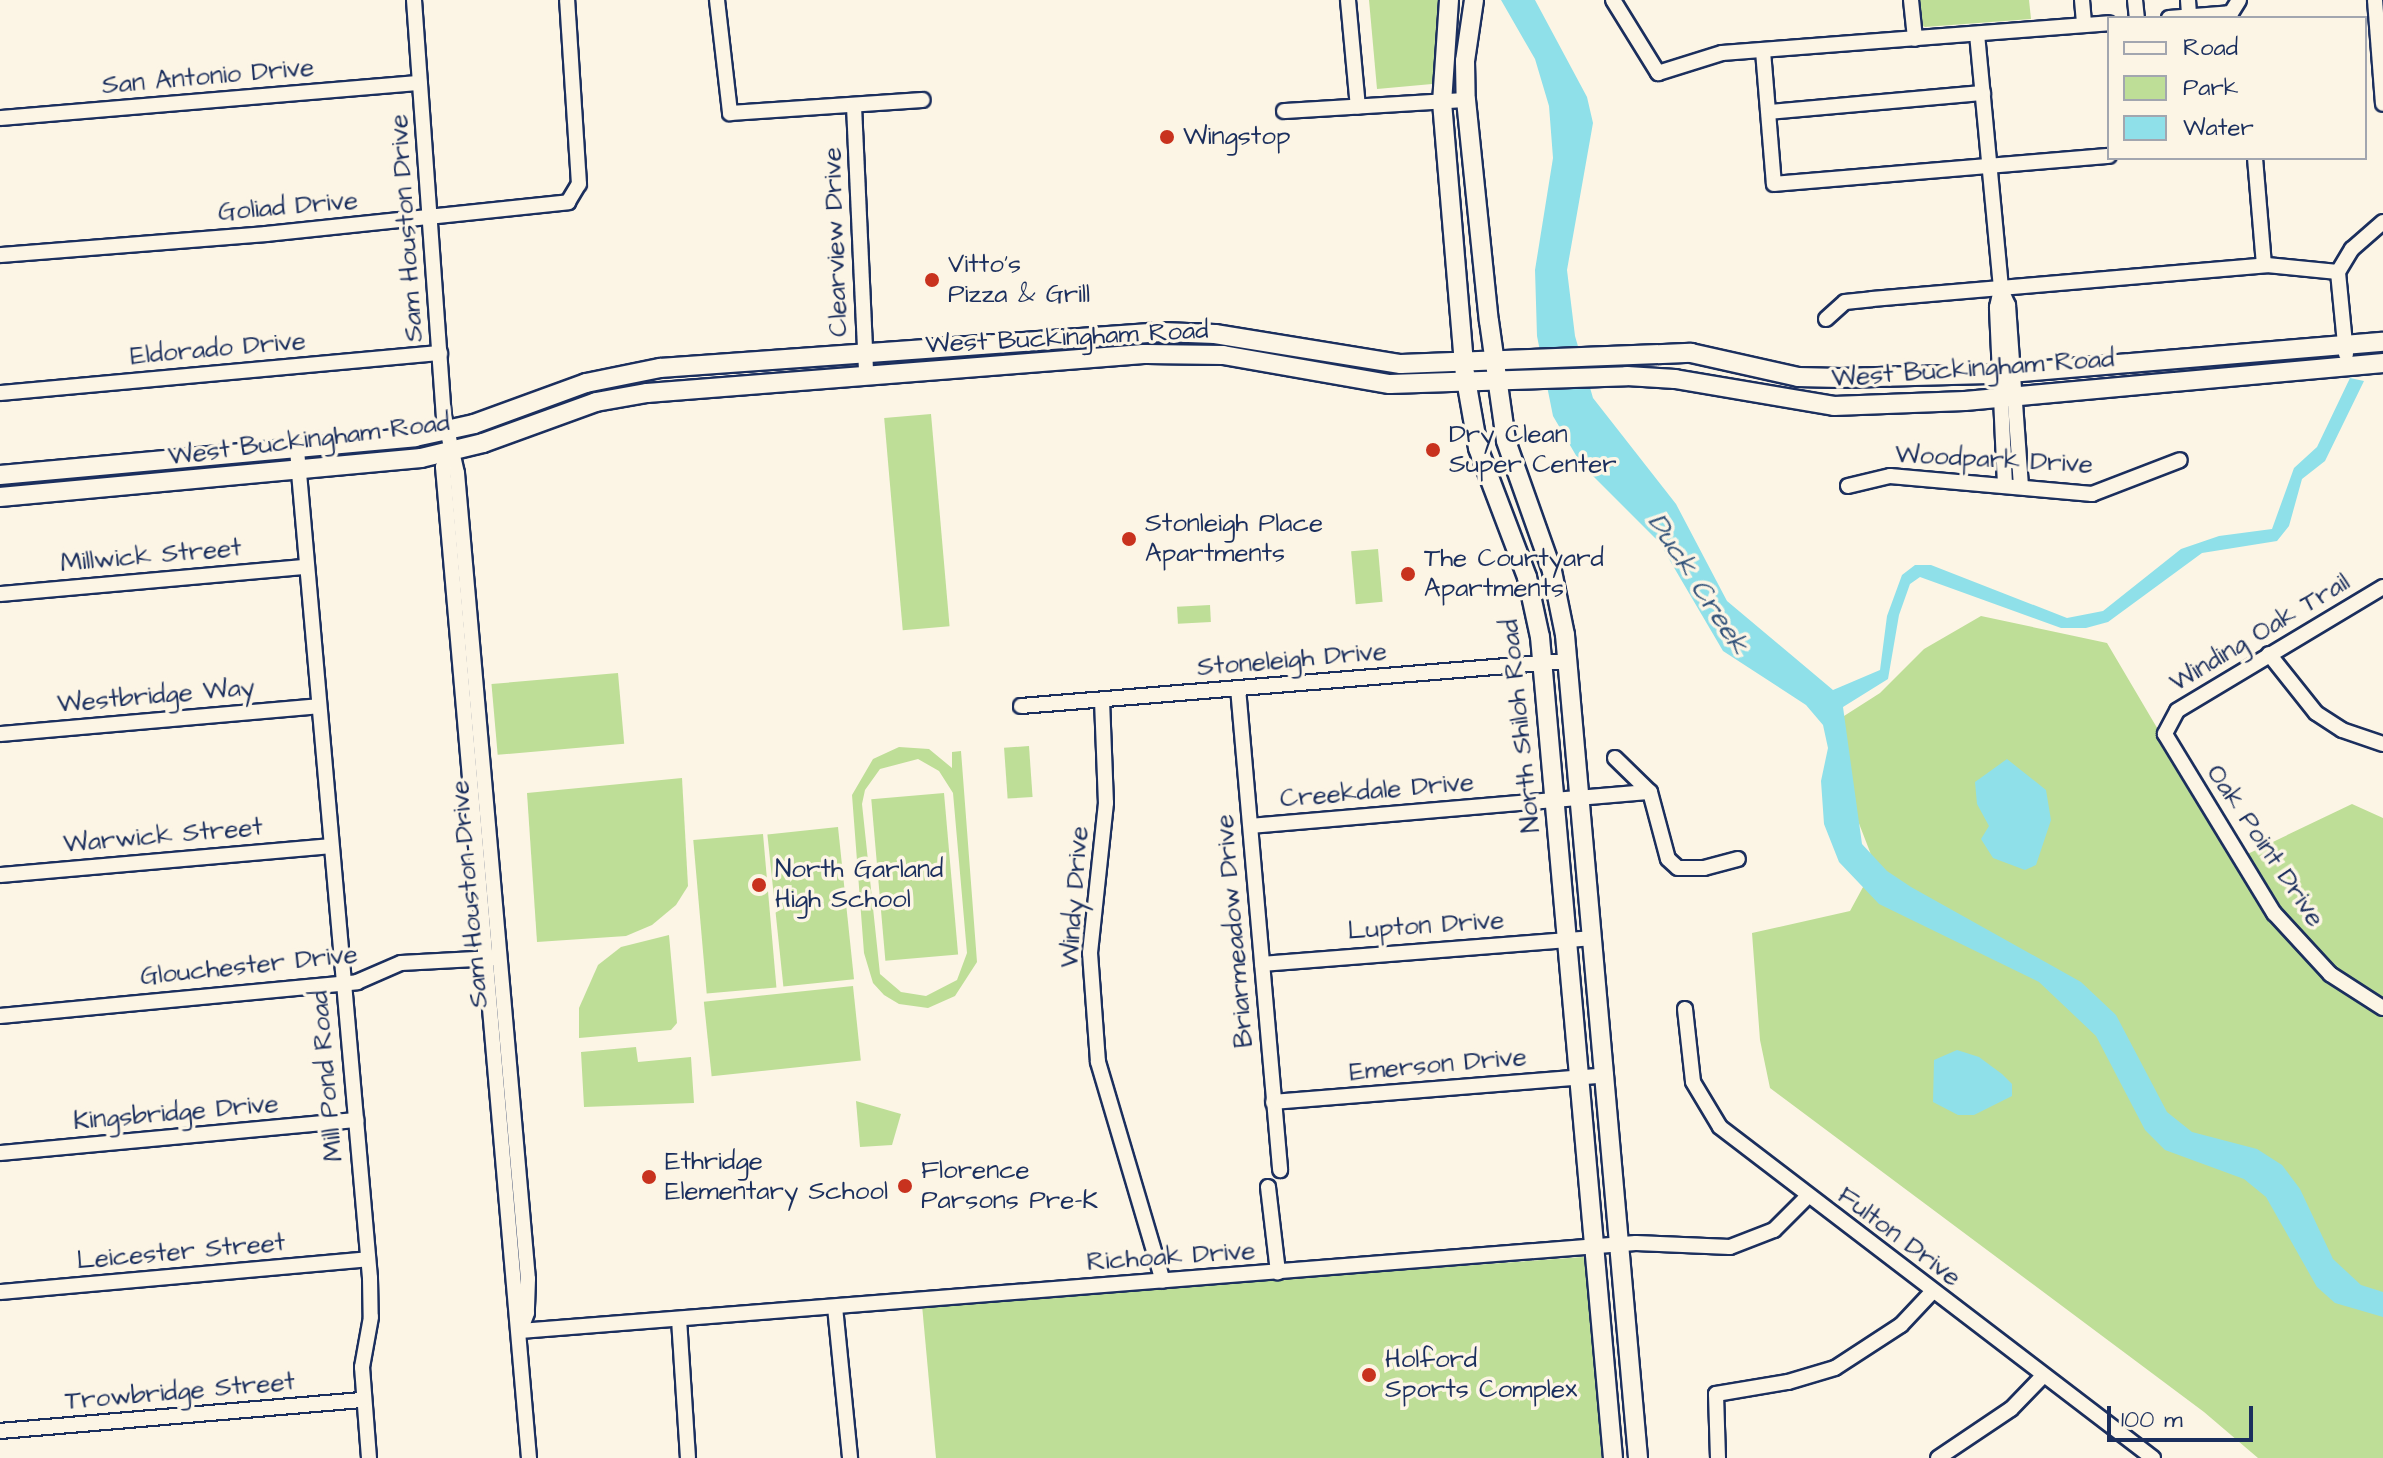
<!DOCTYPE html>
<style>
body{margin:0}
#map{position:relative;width:2383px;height:1458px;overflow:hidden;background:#fcf5e5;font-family:"Architects Daughter",sans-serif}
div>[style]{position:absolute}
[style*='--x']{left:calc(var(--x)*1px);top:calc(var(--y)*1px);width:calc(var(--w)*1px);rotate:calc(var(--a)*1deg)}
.green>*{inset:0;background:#bede97;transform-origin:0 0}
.water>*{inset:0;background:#8fe0e9}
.roads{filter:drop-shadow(2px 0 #1b2f5e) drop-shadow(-2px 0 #1b2f5e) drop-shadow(0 2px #1b2f5e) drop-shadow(0 -2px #1b2f5e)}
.minor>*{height:14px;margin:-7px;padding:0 7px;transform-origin:7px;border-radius:7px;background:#fcf5e5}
.major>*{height:18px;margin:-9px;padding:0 9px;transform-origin:9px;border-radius:9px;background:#fcf5e5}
.dots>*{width:22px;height:22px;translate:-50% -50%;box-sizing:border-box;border:4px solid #fcf5e5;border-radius:50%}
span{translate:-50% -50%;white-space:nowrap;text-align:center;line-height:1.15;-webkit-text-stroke:7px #fcf5e5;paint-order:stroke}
.street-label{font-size:26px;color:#1b2f5e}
.poi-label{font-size:26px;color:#1b2f5e}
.left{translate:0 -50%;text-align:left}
.water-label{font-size:28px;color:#32527a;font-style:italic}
.legend{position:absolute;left:2107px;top:16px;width:260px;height:144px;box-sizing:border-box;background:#fcf5e5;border:2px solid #a2a6af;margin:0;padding:10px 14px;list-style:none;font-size:24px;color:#1b2f5e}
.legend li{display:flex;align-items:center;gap:16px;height:40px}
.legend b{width:40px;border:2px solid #a2a6af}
.scale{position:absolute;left:2107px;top:1406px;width:146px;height:36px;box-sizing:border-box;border:4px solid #1b2f5e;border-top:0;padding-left:10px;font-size:24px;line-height:28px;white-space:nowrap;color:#1b2f5e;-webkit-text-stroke:6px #fcf5e5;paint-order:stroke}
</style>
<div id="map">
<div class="green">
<i style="clip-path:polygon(1369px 0,1442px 0,1432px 84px,1377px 89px)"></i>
<i style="clip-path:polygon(1917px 0,2029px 0,2031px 19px,1925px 27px,1919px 24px)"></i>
<i style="left:931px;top:414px;width:213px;height:47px;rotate:85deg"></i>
<i style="left:1378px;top:549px;width:53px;height:27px;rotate:85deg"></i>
<i style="left:1210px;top:605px;width:17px;height:33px;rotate:87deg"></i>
<i style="clip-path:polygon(1981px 616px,2107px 643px,2235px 860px,2352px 804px,2383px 818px,2383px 1458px,2258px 1458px,2204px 1412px,1770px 1088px,1760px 1040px,1752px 933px,1850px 911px,1875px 865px,1843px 782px,1844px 716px,1880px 693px,1924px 649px)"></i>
<i style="left:618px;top:673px;width:71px;height:127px;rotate:85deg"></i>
<i style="left:1029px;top:746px;width:51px;height:25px;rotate:86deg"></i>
<i style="clip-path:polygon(evenodd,899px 747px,929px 749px,952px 768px,952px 752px,961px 751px,977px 962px,955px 996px,928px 1008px,899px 1004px,884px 995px,873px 983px,864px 953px,852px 795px,873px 759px,899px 747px,918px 759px,939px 771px,953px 793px,967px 953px,957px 980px,926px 996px,901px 992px,880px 974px,862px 804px,865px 790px,880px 769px,918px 759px)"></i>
<i style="clip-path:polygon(682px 778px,688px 886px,676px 905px,652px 925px,626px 936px,537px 942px,527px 793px)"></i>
<i style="left:944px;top:793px;width:162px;height:73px;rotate:85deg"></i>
<i style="left:838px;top:827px;width:153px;height:71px;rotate:84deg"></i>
<i style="left:763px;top:834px;width:154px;height:70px;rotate:85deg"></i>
<i style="clip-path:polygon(669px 935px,677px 1023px,671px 1030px,579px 1038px,579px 1008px,598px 965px,621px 947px)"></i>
<i style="left:853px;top:986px;width:75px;height:150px;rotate:84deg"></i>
<i style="clip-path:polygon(636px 1047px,638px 1062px,691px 1057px,694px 1103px,584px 1107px,581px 1052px)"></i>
<i style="clip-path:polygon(856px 1101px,901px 1114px,892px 1145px,860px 1147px)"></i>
<i style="clip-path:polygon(1583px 1257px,1590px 1261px,1607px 1458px,936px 1458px,922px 1305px)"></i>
</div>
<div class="water">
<i style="clip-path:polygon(1501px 0,1535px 0,1587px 97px,1593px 123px,1567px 270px,1575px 336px,1593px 398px,1676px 504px,1727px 601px,1833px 690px,1880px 670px,1887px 616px,1902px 575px,1915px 565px,1931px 565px,2067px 618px,2103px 611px,2181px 549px,2219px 536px,2272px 529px,2294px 468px,2317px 447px,2350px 378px,2364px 381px,2325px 461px,2302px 479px,2289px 526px,2277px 541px,2202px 553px,2108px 622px,2086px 628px,2061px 628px,1920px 577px,1910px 584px,1899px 615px,1888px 679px,1843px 707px,1862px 844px,1887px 871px,1911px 887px,2081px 982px,2116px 1015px,2167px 1112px,2192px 1132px,2257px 1149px,2282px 1165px,2300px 1189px,2333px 1259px,2361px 1285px,2383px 1292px,2383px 1317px,2335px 1303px,2317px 1287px,2266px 1197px,2244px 1179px,2165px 1150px,2145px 1130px,2096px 1036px,2039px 982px,1879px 904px,1839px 862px,1824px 824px,1821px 781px,1828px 748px,1823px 725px,1806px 705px,1723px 651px,1659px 542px,1581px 464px,1553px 416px,1537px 336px,1535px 270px,1553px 158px,1549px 106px,1535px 59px)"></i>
<i style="clip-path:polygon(2007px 759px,2046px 790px,2051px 820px,2036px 865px,2025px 870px,1993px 858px,1981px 839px,1989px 826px,1977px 804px,1975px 782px)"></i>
<i style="clip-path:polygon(1957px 1050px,1979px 1057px,2002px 1074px,2012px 1084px,2012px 1096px,1974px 1115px,1958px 1115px,1933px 1102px,1934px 1060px)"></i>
</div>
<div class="roads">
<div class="minor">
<i style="--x:414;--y:0;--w:417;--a:85.9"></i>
<i style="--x:444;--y:416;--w:58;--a:77.2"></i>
<i style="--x:457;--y:473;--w:809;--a:84.97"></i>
<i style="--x:528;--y:1279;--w:34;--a:92"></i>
<i style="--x:527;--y:1313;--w:19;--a:111"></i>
<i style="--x:717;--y:0;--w:114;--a:83.4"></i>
<i style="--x:730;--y:113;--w:193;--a:-3.9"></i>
<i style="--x:1348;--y:0;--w:107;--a:84.7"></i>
<i style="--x:1613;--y:0;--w:86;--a:58.3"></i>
<i style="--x:1658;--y:73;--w:67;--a:-17.4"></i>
<i style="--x:1722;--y:53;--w:388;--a:-4.4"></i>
<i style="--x:1911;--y:0;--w:39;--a:84"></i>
<i style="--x:2082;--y:0;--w:25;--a:85"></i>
<i style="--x:2135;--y:0;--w:18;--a:84"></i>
<i style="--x:2188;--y:0;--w:16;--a:86"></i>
<i style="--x:2375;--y:0;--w:104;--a:85.6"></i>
<i style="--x:2169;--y:18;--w:62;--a:-4.6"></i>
<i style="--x:2231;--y:13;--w:15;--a:-58"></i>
<i style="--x:1977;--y:34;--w:257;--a:84.6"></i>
<i style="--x:1763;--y:51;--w:133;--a:85.3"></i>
<i style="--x:1774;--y:184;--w:336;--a:-4.8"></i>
<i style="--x:854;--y:106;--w:269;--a:87.4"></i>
<i style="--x:1284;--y:111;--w:182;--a:-3.5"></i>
<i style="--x:1769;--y:112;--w:215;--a:-5.1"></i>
<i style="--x:0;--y:118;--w:421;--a:-4.8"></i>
<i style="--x:2255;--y:158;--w:107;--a:85.2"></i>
<i style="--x:0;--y:255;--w:267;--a:-4.5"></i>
<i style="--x:266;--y:234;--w:304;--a:-6"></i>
<i style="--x:568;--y:202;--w:21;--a:-59"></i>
<i style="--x:579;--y:184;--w:184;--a:-93.7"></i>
<i style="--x:1826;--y:319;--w:25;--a:-42"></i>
<i style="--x:1845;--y:302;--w:27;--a:-6"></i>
<i style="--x:1872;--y:299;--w:396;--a:-4.9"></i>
<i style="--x:2267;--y:265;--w:71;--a:5.6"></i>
<i style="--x:2346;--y:354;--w:82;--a:-95.6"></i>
<i style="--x:2338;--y:272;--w:27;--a:-59"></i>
<i style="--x:2352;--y:249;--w:41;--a:-41.1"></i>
<i style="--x:0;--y:393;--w:442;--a:-5.2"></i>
<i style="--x:297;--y:450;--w:831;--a:84.96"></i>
<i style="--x:370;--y:1278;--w:39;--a:89"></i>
<i style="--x:371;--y:1317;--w:51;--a:100.2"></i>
<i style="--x:362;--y:1367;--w:91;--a:85.6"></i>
<i style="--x:449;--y:453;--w:15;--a:113"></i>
<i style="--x:443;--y:467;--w:995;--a:85.04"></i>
<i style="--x:2005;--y:485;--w:178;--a:-92.6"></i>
<i style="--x:1997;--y:307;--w:17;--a:-77"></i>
<i style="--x:2001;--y:290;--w:17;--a:65"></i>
<i style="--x:2008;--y:305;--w:182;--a:85.9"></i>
<i style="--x:1848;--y:486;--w:43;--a:-13.4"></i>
<i style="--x:1890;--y:476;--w:203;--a:5.1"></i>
<i style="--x:2092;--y:494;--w:94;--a:-21.1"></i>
<i style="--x:2383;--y:587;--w:240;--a:149"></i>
<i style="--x:2177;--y:711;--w:26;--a:118"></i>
<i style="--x:2165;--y:734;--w:210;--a:58.7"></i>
<i style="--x:2274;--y:913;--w:83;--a:47.4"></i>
<i style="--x:2330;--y:974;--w:63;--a:32.7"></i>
<i style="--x:0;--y:594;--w:306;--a:-5.1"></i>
<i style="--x:2269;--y:654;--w:75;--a:51.5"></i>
<i style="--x:2316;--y:713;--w:31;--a:33"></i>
<i style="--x:2342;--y:730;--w:43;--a:18.9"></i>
<i style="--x:1238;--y:688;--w:484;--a:85"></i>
<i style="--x:1102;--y:700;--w:103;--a:87.8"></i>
<i style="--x:1106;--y:803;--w:151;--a:96.1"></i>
<i style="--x:1090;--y:953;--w:109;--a:85.8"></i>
<i style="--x:1098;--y:1062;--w:228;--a:73.5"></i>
<i style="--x:1021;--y:706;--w:548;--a:-4.71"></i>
<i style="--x:0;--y:734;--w:318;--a:-5"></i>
<i style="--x:1615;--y:758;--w:49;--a:44.2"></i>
<i style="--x:1650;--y:792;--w:69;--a:75"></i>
<i style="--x:1668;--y:859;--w:13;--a:42"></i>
<i style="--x:1678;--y:868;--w:26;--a:0"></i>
<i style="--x:1704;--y:868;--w:35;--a:-15"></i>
<i style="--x:1251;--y:826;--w:400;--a:-4.9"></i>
<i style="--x:0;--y:875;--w:332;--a:-5"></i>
<i style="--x:1262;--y:964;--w:332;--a:-4.5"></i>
<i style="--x:1685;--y:1009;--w:73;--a:83.7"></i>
<i style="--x:1693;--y:1082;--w:52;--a:59"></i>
<i style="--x:1720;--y:1127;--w:545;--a:37.4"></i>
<i style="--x:0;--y:1016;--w:359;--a:-5.4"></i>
<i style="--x:357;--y:982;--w:48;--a:-23.4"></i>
<i style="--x:401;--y:963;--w:93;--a:-3.1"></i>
<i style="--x:1273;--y:1102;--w:334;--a:-4.6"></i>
<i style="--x:0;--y:1153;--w:358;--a:-5.3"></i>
<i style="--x:1268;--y:1187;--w:86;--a:83.3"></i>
<i style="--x:0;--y:1292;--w:368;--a:-5.1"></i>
<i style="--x:835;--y:1307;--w:152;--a:84.3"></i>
<i style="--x:679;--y:1319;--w:139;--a:86.3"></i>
<i style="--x:520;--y:1331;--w:1119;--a:-4.51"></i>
<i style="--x:1636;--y:1243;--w:94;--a:2.4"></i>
<i style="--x:1730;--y:1247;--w:47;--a:-21.1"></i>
<i style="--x:1774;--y:1230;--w:47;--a:-45"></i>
<i style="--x:0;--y:1431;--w:365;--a:-4.9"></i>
<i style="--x:1718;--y:1458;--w:64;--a:-91.8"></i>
<i style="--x:1716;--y:1394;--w:73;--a:-9.5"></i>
<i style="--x:1788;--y:1382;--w:49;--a:-16.6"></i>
<i style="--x:1835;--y:1368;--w:79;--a:-33.1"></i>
<i style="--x:1901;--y:1325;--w:45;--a:-46.8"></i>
<i style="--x:1938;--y:1458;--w:88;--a:-33.9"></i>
<i style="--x:2011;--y:1409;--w:46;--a:-45.9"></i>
</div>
<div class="major">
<i style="--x:1449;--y:0;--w:102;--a:93.9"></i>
<i style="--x:1442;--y:102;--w:273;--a:85.2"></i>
<i style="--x:1465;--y:374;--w:75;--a:80"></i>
<i style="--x:1478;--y:448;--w:138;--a:69.2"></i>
<i style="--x:1527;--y:577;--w:61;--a:77.8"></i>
<i style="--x:1540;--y:637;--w:824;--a:84.92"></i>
<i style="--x:1474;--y:0;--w:62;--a:98.4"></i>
<i style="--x:1465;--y:61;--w:39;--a:89"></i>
<i style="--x:1466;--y:100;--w:222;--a:84.1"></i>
<i style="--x:1489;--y:321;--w:121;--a:81.9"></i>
<i style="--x:1506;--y:441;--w:138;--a:70.5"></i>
<i style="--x:1552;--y:571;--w:65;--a:78.5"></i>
<i style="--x:1565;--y:635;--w:826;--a:84.93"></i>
<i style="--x:0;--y:475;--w:417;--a:-5.2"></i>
<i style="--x:415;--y:437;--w:60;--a:-12.4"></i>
<i style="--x:474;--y:424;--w:119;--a:-20.1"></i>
<i style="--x:586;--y:383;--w:76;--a:-11.5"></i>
<i style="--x:660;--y:368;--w:503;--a:-4.1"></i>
<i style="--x:1162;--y:332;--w:53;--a:2.2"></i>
<i style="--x:1215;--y:334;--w:188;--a:9.2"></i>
<i style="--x:1401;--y:364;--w:290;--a:-2.2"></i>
<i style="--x:1691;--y:353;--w:110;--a:12.6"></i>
<i style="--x:1798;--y:377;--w:42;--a:1.4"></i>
<i style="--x:1840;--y:378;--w:158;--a:-1.5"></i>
<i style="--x:1998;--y:374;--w:386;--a:-4.8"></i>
<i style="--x:0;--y:497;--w:423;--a:-5.3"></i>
<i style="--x:421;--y:458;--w:64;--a:-13.6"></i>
<i style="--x:483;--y:443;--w:120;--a:-19.9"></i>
<i style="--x:596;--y:402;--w:52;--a:-10"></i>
<i style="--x:647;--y:393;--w:498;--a:-4.5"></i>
<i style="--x:1143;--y:354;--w:80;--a:0.7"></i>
<i style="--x:1223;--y:355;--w:169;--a:9.9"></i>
<i style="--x:1390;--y:384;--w:237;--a:-1.9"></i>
<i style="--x:1627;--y:376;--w:48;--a:3.6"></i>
<i style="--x:1675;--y:379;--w:161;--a:9.6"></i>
<i style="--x:1834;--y:406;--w:131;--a:-2.2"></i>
<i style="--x:1965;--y:401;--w:420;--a:-5.2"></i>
</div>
</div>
<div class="dots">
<i style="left:1167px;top:137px;background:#c8321e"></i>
<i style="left:932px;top:280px;background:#c8321e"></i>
<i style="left:1433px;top:450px;background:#c8321e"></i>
<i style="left:1129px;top:539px;background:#c8321e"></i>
<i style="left:1408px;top:574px;background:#c8321e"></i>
<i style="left:759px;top:885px;background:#c8321e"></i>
<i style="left:649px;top:1177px;background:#c8321e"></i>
<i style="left:905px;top:1186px;background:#c8321e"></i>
<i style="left:1369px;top:1375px;background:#c8321e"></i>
</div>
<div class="street-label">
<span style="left:208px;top:77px;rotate:-5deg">San Antonio Drive</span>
<span style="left:288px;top:207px;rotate:-5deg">Goliad Drive</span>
<span style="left:407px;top:228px;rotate:-94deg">Sam Houston Drive</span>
<span style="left:836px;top:242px;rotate:-92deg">Clearview Drive</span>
<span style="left:1067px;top:338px;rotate:-3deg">West Buckingham Road</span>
<span style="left:218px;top:349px;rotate:-5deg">Eldorado Drive</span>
<span style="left:1973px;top:369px;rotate:-4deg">West Buckingham Road</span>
<span style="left:309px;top:440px;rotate:-7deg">West Buckingham Road</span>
<span style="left:1994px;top:460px;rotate:3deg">Woodpark Drive</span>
<span style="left:151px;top:556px;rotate:-5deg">Millwick Street</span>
<span style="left:2260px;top:633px;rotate:-31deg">Winding Oak Trail</span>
<span style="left:1292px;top:660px;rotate:-5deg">Stoneleigh Drive</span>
<span style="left:156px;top:696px;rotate:-5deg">Westbridge Way</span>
<span style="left:1521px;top:726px;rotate:-96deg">North Shiloh Road</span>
<span style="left:1377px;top:791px;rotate:-5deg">Creekdale Drive</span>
<span style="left:163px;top:836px;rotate:-5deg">Warwick Street</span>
<span style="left:2265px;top:846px;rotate:56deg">Oak Point Drive</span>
<span style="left:470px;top:894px;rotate:-95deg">Sam Houston Drive</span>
<span style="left:1075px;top:897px;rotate:-86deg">Windy Drive</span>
<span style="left:1426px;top:926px;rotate:-4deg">Lupton Drive</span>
<span style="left:1235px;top:931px;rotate:-95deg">Briarmeadow Drive</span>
<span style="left:249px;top:966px;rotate:-6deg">Glouchester Drive</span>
<span style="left:1438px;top:1065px;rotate:-5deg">Emerson Drive</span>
<span style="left:327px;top:1076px;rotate:-95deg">Mill Pond Road</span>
<span style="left:176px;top:1113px;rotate:-5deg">Kingsbridge Drive</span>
<span style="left:1899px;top:1237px;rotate:37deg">Fulton Drive</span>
<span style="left:181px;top:1252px;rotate:-5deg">Leicester Street</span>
<span style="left:1171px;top:1257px;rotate:-4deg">Richoak Drive</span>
<span style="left:180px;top:1392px;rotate:-5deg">Trowbridge Street</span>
</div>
<div class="poi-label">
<span class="left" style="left:1183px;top:137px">Wingstop</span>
<span class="left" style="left:948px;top:280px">Vitto's<br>Pizza &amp; Grill</span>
<span class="left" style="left:1449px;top:450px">Dry Clean<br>Super Center</span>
<span class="left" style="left:1145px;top:539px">Stonleigh Place<br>Apartments</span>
<span class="left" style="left:1424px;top:574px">The Courtyard<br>Apartments</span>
<span class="left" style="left:775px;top:885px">North Garland<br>High School</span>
<span class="left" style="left:665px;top:1177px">Ethridge<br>Elementary School</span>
<span class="left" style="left:921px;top:1186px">Florence<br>Parsons Pre-K</span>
<span class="left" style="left:1385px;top:1375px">Holford<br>Sports Complex</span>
</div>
<div class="water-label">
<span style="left:1698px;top:584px;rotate:57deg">Duck Creek</span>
</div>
<ul class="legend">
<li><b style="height:10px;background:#fcf5e5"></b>Road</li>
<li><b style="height:22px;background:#bede97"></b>Park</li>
<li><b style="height:22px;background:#8fe0e9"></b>Water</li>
</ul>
<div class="scale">100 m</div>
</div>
